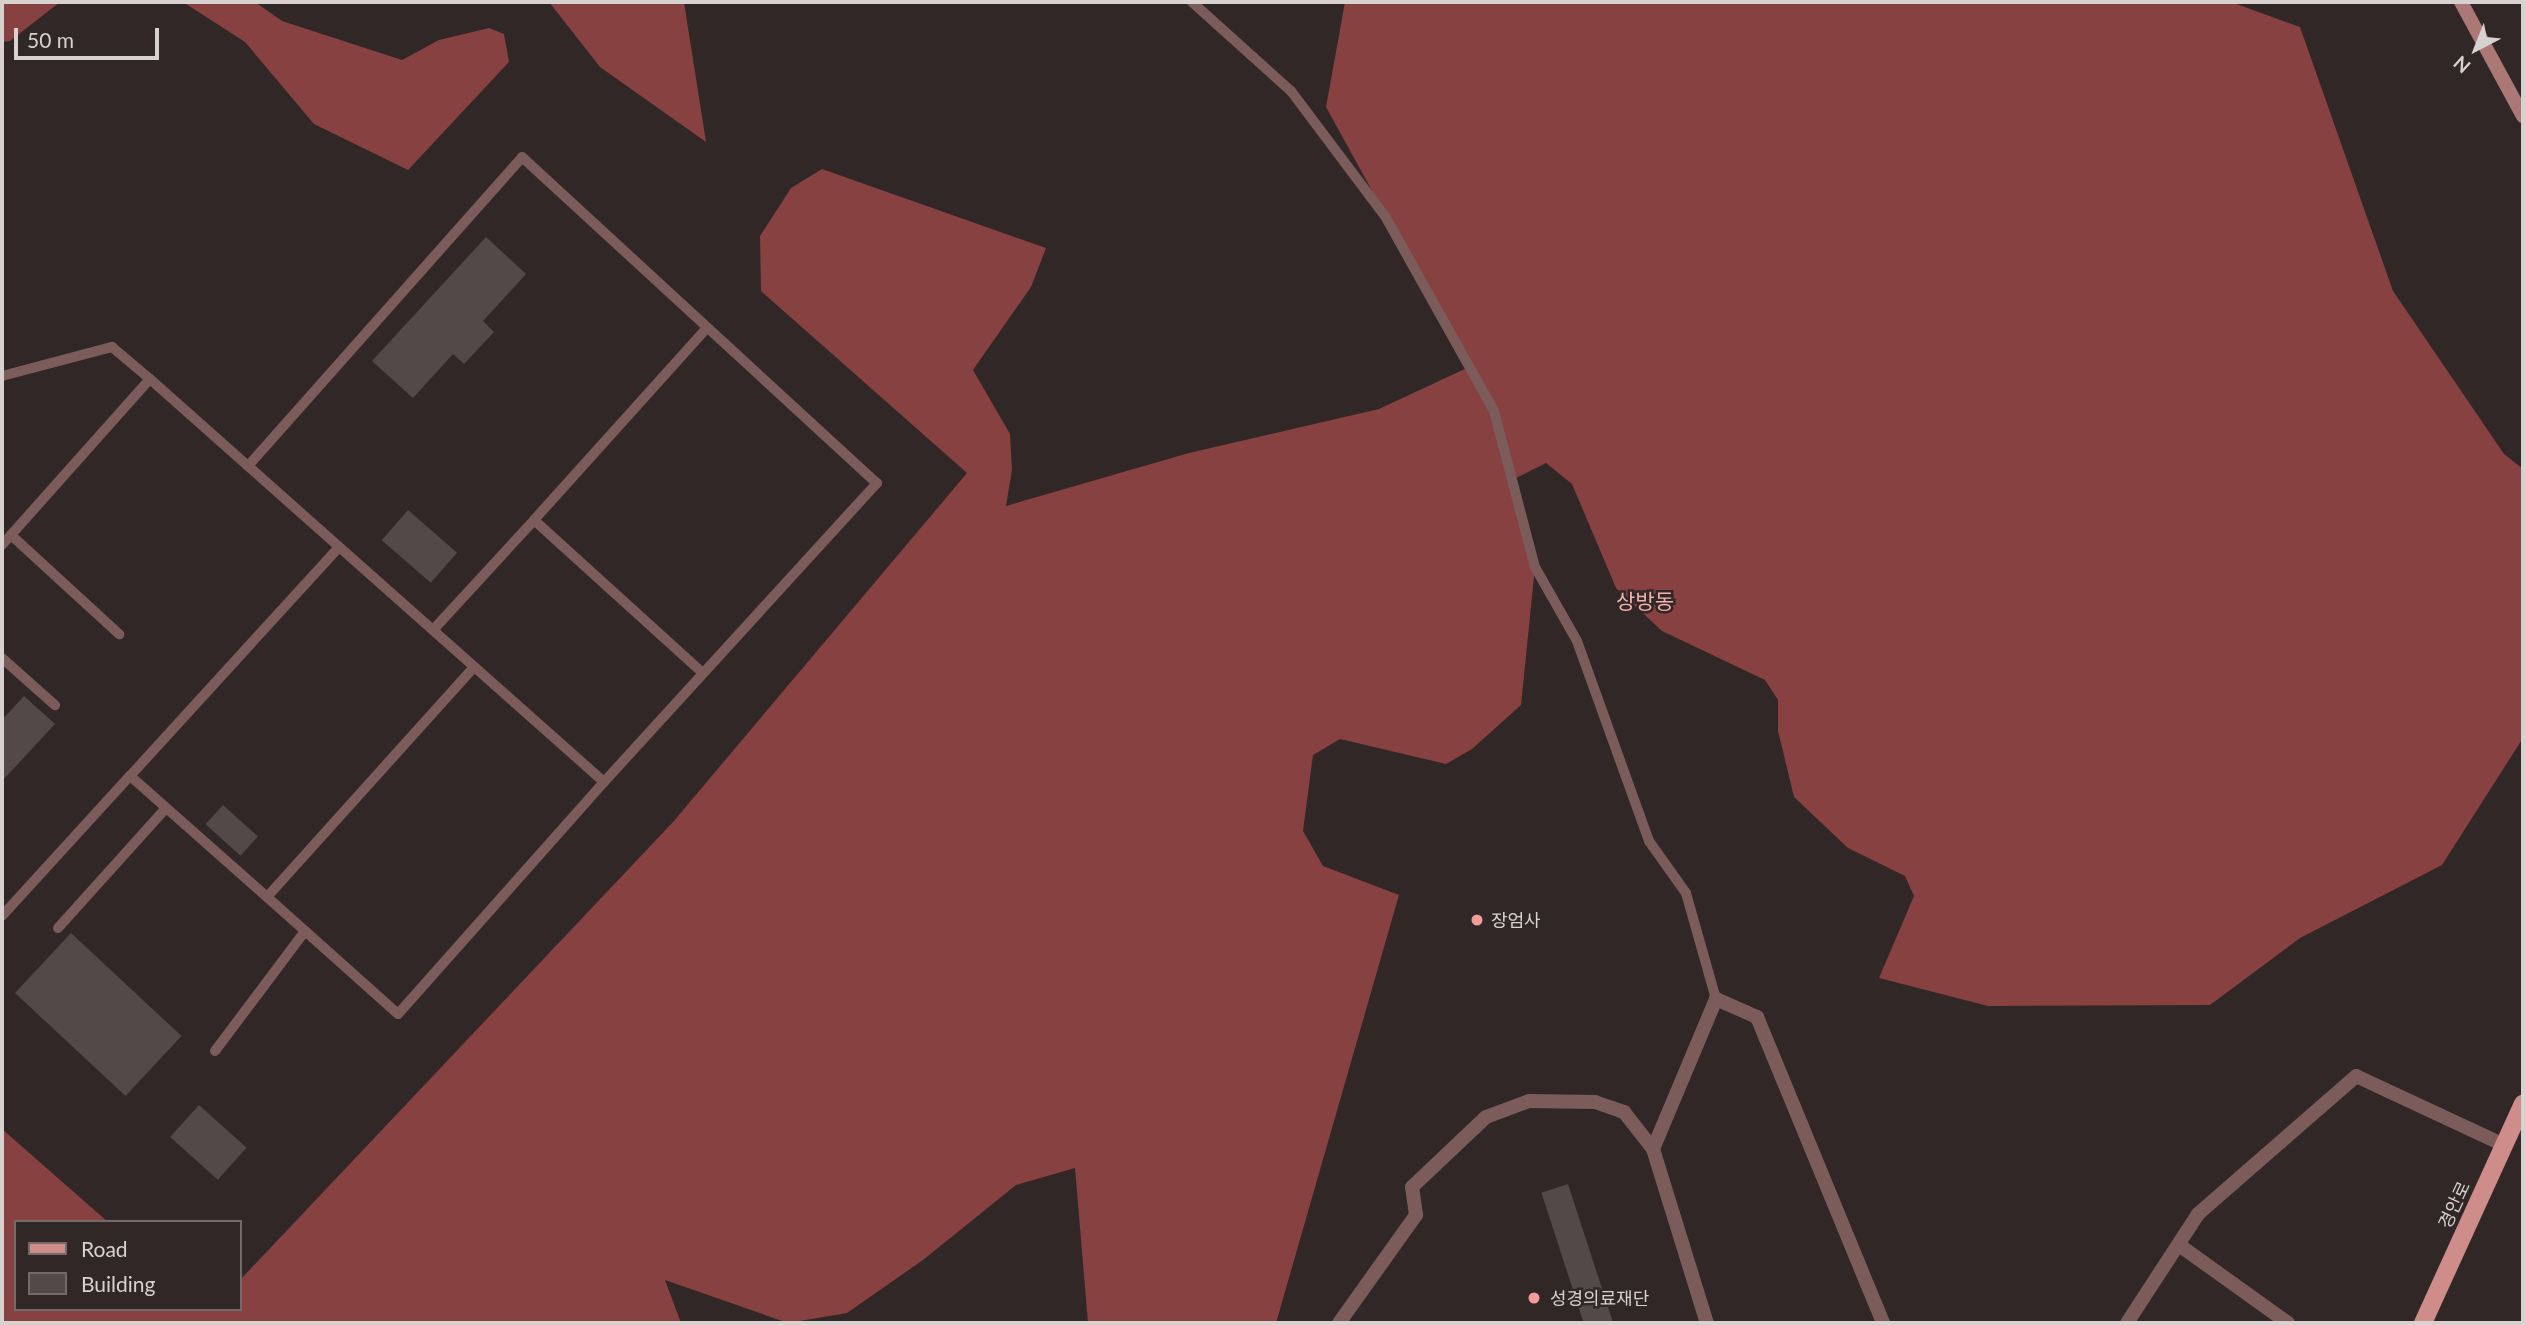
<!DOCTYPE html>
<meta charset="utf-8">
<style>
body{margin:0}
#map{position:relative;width:2525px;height:1325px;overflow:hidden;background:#302726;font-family:Lato,"Noto Sans KR",sans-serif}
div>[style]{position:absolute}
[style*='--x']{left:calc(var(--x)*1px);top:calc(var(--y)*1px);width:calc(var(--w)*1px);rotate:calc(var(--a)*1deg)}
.forest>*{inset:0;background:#864140}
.building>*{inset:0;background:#534948;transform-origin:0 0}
.service>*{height:10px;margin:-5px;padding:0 5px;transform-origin:5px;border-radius:5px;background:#7c5c5a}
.minor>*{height:14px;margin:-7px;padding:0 7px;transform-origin:7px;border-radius:7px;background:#7c5c5a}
.secondary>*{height:14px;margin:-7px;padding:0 7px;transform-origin:7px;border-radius:7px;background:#ab7875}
.primary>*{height:18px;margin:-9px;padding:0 9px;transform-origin:9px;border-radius:9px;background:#cf8d8a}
.dots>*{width:19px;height:19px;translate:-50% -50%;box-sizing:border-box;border:4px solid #302726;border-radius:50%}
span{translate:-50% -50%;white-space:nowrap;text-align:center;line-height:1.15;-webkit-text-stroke:5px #302726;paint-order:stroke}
.poi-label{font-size:18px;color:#d7d1d0}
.left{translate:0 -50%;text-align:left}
.street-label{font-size:18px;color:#d7d1d0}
.quarter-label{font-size:21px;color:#f4b1ad}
.frame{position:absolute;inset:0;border:4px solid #d7d1d0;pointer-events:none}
.legend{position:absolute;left:14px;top:1220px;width:228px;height:91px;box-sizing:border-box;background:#302726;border:2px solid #736b6a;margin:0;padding:9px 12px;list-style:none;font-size:21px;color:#d7d1d0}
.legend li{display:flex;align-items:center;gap:14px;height:35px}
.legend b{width:35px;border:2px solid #736b6a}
.north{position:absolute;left:2441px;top:14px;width:70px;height:70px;-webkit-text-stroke:5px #302726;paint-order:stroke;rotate:222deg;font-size:19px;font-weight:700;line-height:28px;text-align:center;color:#d7d1d0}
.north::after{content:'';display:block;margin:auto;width:24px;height:32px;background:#d7d1d0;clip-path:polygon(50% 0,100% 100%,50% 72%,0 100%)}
.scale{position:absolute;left:14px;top:28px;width:145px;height:32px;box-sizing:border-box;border:4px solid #d7d1d0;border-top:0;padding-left:9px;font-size:21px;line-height:24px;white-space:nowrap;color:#d7d1d0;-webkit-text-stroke:5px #302726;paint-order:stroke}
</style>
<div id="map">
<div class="forest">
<i style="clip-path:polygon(2px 2px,60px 2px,10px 41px,2px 42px)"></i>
<i style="clip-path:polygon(183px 2px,255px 2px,282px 21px,402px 60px,439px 40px,489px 28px,504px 34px,509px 62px,408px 170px,314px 124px,245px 42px)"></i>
<i style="clip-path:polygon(549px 2px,684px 2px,706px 142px,600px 67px)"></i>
<i style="clip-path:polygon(1345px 2px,2231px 2px,2300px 27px,2393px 291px,2504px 454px,2523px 469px,2523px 738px,2442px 865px,2300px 938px,2210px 1005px,1988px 1006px,1879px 978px,1914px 896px,1905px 876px,1848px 848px,1794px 797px,1778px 731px,1778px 700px,1765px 680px,1662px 631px,1616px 588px,1572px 484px,1546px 463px,1512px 480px,1535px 567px,1521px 705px,1472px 749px,1446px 764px,1340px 739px,1313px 755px,1303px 831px,1323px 866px,1399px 895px,1276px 1323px,1088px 1323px,1075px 1168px,1016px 1185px,923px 1260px,847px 1313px,788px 1323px,665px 1280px,681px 1323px,2px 1323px,2px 1129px,108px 1222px,16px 1222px,16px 1309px,240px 1309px,240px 1280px,673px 822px,967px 473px,761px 291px,760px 236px,791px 188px,822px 169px,1046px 248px,1031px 287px,973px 370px,1010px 434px,1012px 470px,1006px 506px,1189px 453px,1379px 409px,1469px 367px,1326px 107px)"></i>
</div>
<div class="building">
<i style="clip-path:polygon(486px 237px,526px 274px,483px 321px,494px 332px,464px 364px,453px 354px,413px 398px,372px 361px)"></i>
<i style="left:408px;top:510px;width:65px;height:40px;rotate:41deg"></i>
<i style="clip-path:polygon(24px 696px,55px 724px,3px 780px,2px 720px)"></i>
<i style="left:223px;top:805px;width:47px;height:26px;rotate:42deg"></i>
<i style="left:71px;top:933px;width:151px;height:82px;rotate:43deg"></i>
<i style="left:199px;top:1105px;width:64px;height:43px;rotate:42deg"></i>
<i style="left:1568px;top:1184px;width:146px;height:28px;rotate:72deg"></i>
</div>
<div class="service">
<i style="--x:1192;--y:2;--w:133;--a:42"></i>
<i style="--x:1291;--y:91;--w:156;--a:53.1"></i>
<i style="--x:1385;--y:216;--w:223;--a:60.8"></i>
<i style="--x:1494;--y:411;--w:161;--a:75.3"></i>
<i style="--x:1535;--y:567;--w:85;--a:60.4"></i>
<i style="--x:1577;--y:641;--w:213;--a:70.2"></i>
<i style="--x:1649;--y:841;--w:64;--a:54.6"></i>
<i style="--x:1686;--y:893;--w:110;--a:74.2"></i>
<i style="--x:2;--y:376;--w:114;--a:-14.8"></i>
<i style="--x:112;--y:347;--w:50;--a:40.1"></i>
<i style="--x:150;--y:379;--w:607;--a:41.59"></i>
<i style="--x:604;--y:782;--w:310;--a:131.6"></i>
<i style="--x:398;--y:1014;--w:176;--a:-138.2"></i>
<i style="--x:267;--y:897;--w:309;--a:-48"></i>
<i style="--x:248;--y:466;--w:413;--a:-48.4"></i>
<i style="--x:522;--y:157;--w:482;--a:42.6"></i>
<i style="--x:877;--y:483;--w:405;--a:132.4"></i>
<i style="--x:534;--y:520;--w:258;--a:-48"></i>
<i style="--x:11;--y:535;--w:147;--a:42.5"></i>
<i style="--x:2;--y:545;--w:222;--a:-48.3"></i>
<i style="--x:433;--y:630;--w:149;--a:-47.4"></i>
<i style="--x:534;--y:520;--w:228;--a:42.2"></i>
<i style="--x:2;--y:658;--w:71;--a:41.6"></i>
<i style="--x:267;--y:897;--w:183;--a:-138.5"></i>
<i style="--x:130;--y:776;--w:310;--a:-47.6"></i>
<i style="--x:2;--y:916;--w:190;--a:-47.6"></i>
<i style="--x:58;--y:928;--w:161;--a:-48"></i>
<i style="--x:215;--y:1051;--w:150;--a:-53.1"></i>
</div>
<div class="minor">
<i style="--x:1653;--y:1149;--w:163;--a:-67.2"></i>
<i style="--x:1716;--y:999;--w:45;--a:23.7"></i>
<i style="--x:1757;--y:1017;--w:331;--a:67.6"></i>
<i style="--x:2179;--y:1245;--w:134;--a:35.6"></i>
<i style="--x:1339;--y:1323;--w:133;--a:-54.5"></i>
<i style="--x:1416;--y:1215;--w:28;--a:-98"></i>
<i style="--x:1412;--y:1187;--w:102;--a:-43.4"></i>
<i style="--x:1486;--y:1117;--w:46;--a:-20.4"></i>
<i style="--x:1529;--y:1101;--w:66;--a:0.9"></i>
<i style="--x:1595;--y:1102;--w:31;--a:19"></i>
<i style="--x:1624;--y:1112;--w:47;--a:51.9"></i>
<i style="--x:1653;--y:1149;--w:182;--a:72.8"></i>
<i style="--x:2127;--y:1323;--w:130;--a:-56.9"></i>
<i style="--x:2198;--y:1214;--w:210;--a:-41.1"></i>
<i style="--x:2356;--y:1076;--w:163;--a:25"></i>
</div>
<div class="secondary">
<i style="--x:2461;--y:2;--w:130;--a:61.5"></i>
</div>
<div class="primary">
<i style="--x:2423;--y:1323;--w:241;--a:-65.5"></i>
</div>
<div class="dots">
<i style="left:1477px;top:920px;background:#f59b98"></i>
<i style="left:1534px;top:1298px;background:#f59b98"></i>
</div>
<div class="poi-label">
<span class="left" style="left:1491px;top:920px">장엄사</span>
<span class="left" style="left:1550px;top:1298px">성경의료재단</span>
</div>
<div class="street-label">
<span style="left:2454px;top:1205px;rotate:-65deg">경안로</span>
</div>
<div class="quarter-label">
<span style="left:1645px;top:601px">상방동</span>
</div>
<div class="frame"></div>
<ul class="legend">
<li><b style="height:9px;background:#cf8d8a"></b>Road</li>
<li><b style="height:19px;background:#534948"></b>Building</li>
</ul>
<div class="north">N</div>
<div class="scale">50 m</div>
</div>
